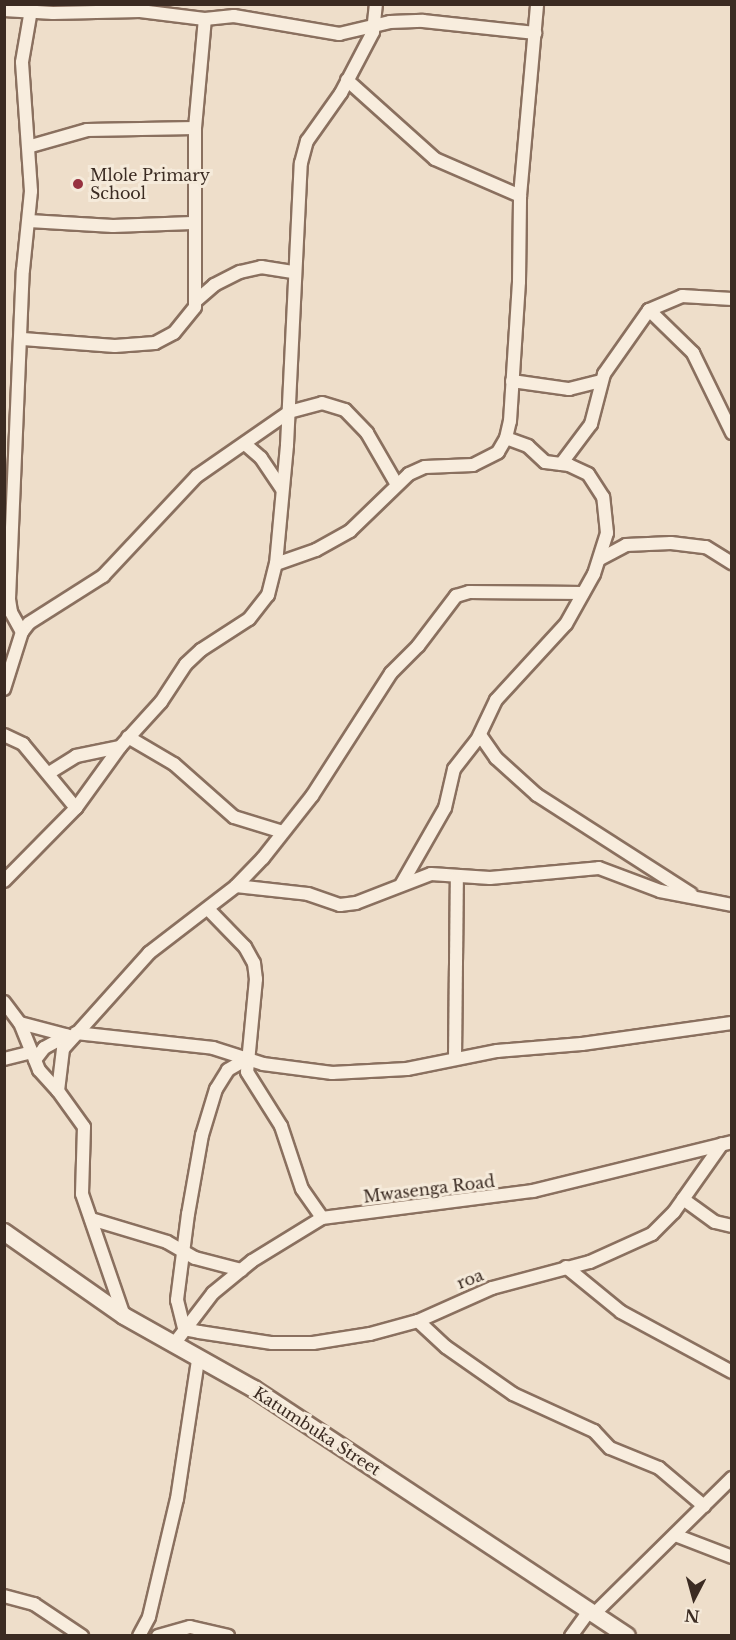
<!DOCTYPE html>
<style>
body{margin:0}
#map{position:relative;width:736px;height:1640px;overflow:hidden;background:#eedeca;font-family:"Libre Baskerville",serif}
div>[style]{position:absolute}
[style*='--x']{left:calc(var(--x)*1px);top:calc(var(--y)*1px);width:calc(var(--w)*1px);rotate:calc(var(--a)*1deg)}
.roads{filter:drop-shadow(2px 0 #8a705f) drop-shadow(-2px 0 #8a705f) drop-shadow(0 2px #8a705f) drop-shadow(0 -2px #8a705f)}
.street>*{height:12px;margin:-6px;padding:0 6px;transform-origin:6px;border-radius:6px;background:#f8edde}
.secondary>*{height:16px;margin:-8px;padding:0 8px;transform-origin:8px;border-radius:8px;background:#f8edde}
.dots>*{width:16px;height:16px;translate:-50% -50%;box-sizing:border-box;border:3px solid #f5eada;border-radius:50%}
span{translate:-50% -50%;white-space:nowrap;text-align:center;line-height:1.15;-webkit-text-stroke:6px #f5eada;paint-order:stroke}
.poi-label{font-size:16px;color:#3b2b22}
.left{translate:0 -50%;text-align:left}
.street-label{font-size:16px;color:#3b2b22}
.frame{position:absolute;inset:0;border:6px solid #3b2b22;pointer-events:none}
.north{position:absolute;left:664px;top:1568px;width:60px;height:60px;-webkit-text-stroke:4px #f5eada;paint-order:stroke;rotate:186deg;font-size:16px;font-weight:700;line-height:24px;text-align:center;color:#3b2b22}
.north::after{content:'';display:block;margin:auto;width:21px;height:27px;background:#3b2b22;clip-path:polygon(50% 0,100% 100%,50% 72%,0 100%)}
</style>
<div id="map">
<div class="roads">
<div class="street">
<i style="--x:4;--y:10;--w:49;--a:3.5"></i>
<i style="--x:53;--y:13;--w:87;--a:-1.3"></i>
<i style="--x:140;--y:11;--w:65;--a:7"></i>
<i style="--x:205;--y:19;--w:29;--a:-6"></i>
<i style="--x:234;--y:16;--w:107;--a:9.7"></i>
<i style="--x:339;--y:34;--w:52;--a:-13.2"></i>
<i style="--x:390;--y:22;--w:33;--a:-2"></i>
<i style="--x:423;--y:21;--w:113;--a:6.1"></i>
<i style="--x:347;--y:80;--w:118;--a:41.9"></i>
<i style="--x:435;--y:159;--w:93;--a:23.5"></i>
<i style="--x:31;--y:146;--w:58;--a:-15.9"></i>
<i style="--x:87;--y:130;--w:108;--a:-1.1"></i>
<i style="--x:29;--y:221;--w:84;--a:3.4"></i>
<i style="--x:113;--y:226;--w:79;--a:-2.2"></i>
<i style="--x:197;--y:300;--w:23;--a:-41"></i>
<i style="--x:214;--y:285;--w:29;--a:-27"></i>
<i style="--x:240;--y:272;--w:22;--a:-13"></i>
<i style="--x:261;--y:267;--w:32;--a:9"></i>
<i style="--x:649;--y:310;--w:62;--a:44.3"></i>
<i style="--x:693;--y:353;--w:89;--a:64"></i>
<i style="--x:23;--y:339;--w:92;--a:4.4"></i>
<i style="--x:115;--y:346;--w:40;--a:-4.3"></i>
<i style="--x:155;--y:343;--w:21;--a:-28"></i>
<i style="--x:174;--y:333;--w:33;--a:-51"></i>
<i style="--x:195;--y:307;--w:179;--a:-90"></i>
<i style="--x:195;--y:128;--w:109;--a:-84.8"></i>
<i style="--x:512;--y:381;--w:58;--a:8"></i>
<i style="--x:569;--y:389;--w:33;--a:-14"></i>
<i style="--x:245;--y:444;--w:21;--a:41"></i>
<i style="--x:261;--y:458;--w:37;--a:56"></i>
<i style="--x:561;--y:464;--w:50;--a:-53.1"></i>
<i style="--x:591;--y:424;--w:52;--a:-75.4"></i>
<i style="--x:604;--y:374;--w:78;--a:-54.9"></i>
<i style="--x:649;--y:310;--w:36;--a:-23"></i>
<i style="--x:682;--y:296;--w:50;--a:3.4"></i>
<i style="--x:600;--y:559;--w:30;--a:-28"></i>
<i style="--x:626;--y:545;--w:45;--a:-2.5"></i>
<i style="--x:671;--y:543;--w:35;--a:7"></i>
<i style="--x:706;--y:547;--w:31;--a:32"></i>
<i style="--x:276;--y:564;--w:42;--a:-19.3"></i>
<i style="--x:316;--y:550;--w:39;--a:-29"></i>
<i style="--x:350;--y:531;--w:82;--a:-44"></i>
<i style="--x:409;--y:474;--w:17;--a:-24"></i>
<i style="--x:425;--y:467;--w:48;--a:-2.4"></i>
<i style="--x:473;--y:465;--w:28;--a:-27"></i>
<i style="--x:498;--y:452;--w:16;--a:-60"></i>
<i style="--x:506;--y:438;--w:17;--a:-77"></i>
<i style="--x:510;--y:421;--w:139;--a:-86.3"></i>
<i style="--x:519;--y:282;--w:86;--a:-89.3"></i>
<i style="--x:520;--y:196;--w:193;--a:-84.9"></i>
<i style="--x:22;--y:632;--w:23;--a:-119"></i>
<i style="--x:11;--y:612;--w:13;--a:-99"></i>
<i style="--x:9;--y:599;--w:329;--a:-87.6"></i>
<i style="--x:23;--y:270;--w:79;--a:-84.2"></i>
<i style="--x:31;--y:191;--w:129;--a:-94"></i>
<i style="--x:22;--y:62;--w:59;--a:-80.2"></i>
<i style="--x:4;--y:689;--w:60;--a:-72.5"></i>
<i style="--x:22;--y:632;--w:11;--a:-52"></i>
<i style="--x:29;--y:623;--w:88;--a:-32.4"></i>
<i style="--x:103;--y:576;--w:137;--a:-46.8"></i>
<i style="--x:197;--y:476;--w:112;--a:-34.8"></i>
<i style="--x:289;--y:412;--w:34;--a:-15"></i>
<i style="--x:322;--y:403;--w:24;--a:17"></i>
<i style="--x:345;--y:410;--w:32;--a:46"></i>
<i style="--x:367;--y:433;--w:58;--a:59.9"></i>
<i style="--x:4;--y:735;--w:21;--a:25"></i>
<i style="--x:23;--y:744;--w:83;--a:50.4"></i>
<i style="--x:480;--y:735;--w:28;--a:55"></i>
<i style="--x:496;--y:758;--w:55;--a:42.1"></i>
<i style="--x:537;--y:795;--w:183;--a:32.7"></i>
<i style="--x:128;--y:737;--w:53;--a:30.4"></i>
<i style="--x:174;--y:764;--w:80;--a:41.5"></i>
<i style="--x:234;--y:817;--w:51;--a:17"></i>
<i style="--x:49;--y:773;--w:32;--a:-32"></i>
<i style="--x:76;--y:756;--w:45;--a:-11.6"></i>
<i style="--x:4;--y:881;--w:103;--a:-45.4"></i>
<i style="--x:76;--y:808;--w:75;--a:-54.2"></i>
<i style="--x:120;--y:747;--w:61;--a:-47.7"></i>
<i style="--x:161;--y:702;--w:45;--a:-56.7"></i>
<i style="--x:186;--y:664;--w:21;--a:-43"></i>
<i style="--x:201;--y:650;--w:57;--a:-32.9"></i>
<i style="--x:249;--y:619;--w:31;--a:-52"></i>
<i style="--x:268;--y:595;--w:32;--a:-76"></i>
<i style="--x:276;--y:564;--w:120;--a:-84.7"></i>
<i style="--x:287;--y:445;--w:282;--a:-87.2"></i>
<i style="--x:301;--y:163;--w:23;--a:-75"></i>
<i style="--x:307;--y:141;--w:59;--a:-54.7"></i>
<i style="--x:341;--y:93;--w:69;--a:-62.3"></i>
<i style="--x:373;--y:32;--w:28;--a:-84"></i>
<i style="--x:401;--y:885;--w:89;--a:-60.3"></i>
<i style="--x:445;--y:808;--w:40;--a:-77"></i>
<i style="--x:454;--y:769;--w:37;--a:-52"></i>
<i style="--x:477;--y:740;--w:44;--a:-64.6"></i>
<i style="--x:496;--y:700;--w:103;--a:-47.4"></i>
<i style="--x:566;--y:624;--w:57;--a:-60.8"></i>
<i style="--x:594;--y:574;--w:43;--a:-72.4"></i>
<i style="--x:607;--y:533;--w:36;--a:-96"></i>
<i style="--x:603;--y:497;--w:27;--a:-123"></i>
<i style="--x:588;--y:474;--w:21;--a:-155"></i>
<i style="--x:569;--y:465;--w:24;--a:-173"></i>
<i style="--x:545;--y:462;--w:23;--a:-137"></i>
<i style="--x:528;--y:446;--w:23;--a:-160"></i>
<i style="--x:236;--y:886;--w:72;--a:6.3"></i>
<i style="--x:308;--y:894;--w:34;--a:19"></i>
<i style="--x:340;--y:905;--w:16;--a:-7"></i>
<i style="--x:356;--y:903;--w:80;--a:-21.1"></i>
<i style="--x:431;--y:874;--w:59;--a:3.9"></i>
<i style="--x:490;--y:878;--w:109;--a:-5.2"></i>
<i style="--x:599;--y:868;--w:65;--a:20.7"></i>
<i style="--x:660;--y:891;--w:73;--a:11"></i>
<i style="--x:208;--y:909;--w:53;--a:45.8"></i>
<i style="--x:245;--y:947;--w:18;--a:61"></i>
<i style="--x:254;--y:963;--w:16;--a:83"></i>
<i style="--x:256;--y:979;--w:93;--a:95.5"></i>
<i style="--x:247;--y:1072;--w:64;--a:57.8"></i>
<i style="--x:281;--y:1126;--w:66;--a:71.6"></i>
<i style="--x:302;--y:1189;--w:35;--a:55"></i>
<i style="--x:4;--y:1002;--w:26;--a:53"></i>
<i style="--x:20;--y:1023;--w:51;--a:68"></i>
<i style="--x:39;--y:1070;--w:28;--a:48"></i>
<i style="--x:20;--y:1023;--w:55;--a:14.8"></i>
<i style="--x:76;--y:1033;--w:138;--a:6.2"></i>
<i style="--x:213;--y:1048;--w:52;--a:17.7"></i>
<i style="--x:263;--y:1064;--w:70;--a:7.4"></i>
<i style="--x:332;--y:1073;--w:75;--a:-3.1"></i>
<i style="--x:407;--y:1069;--w:92;--a:-11.3"></i>
<i style="--x:497;--y:1051;--w:85;--a:-4.7"></i>
<i style="--x:582;--y:1044;--w:151;--a:-8"></i>
<i style="--x:455;--y:1058;--w:181;--a:-89.4"></i>
<i style="--x:4;--y:1059;--w:29;--a:-14"></i>
<i style="--x:35;--y:1060;--w:15;--a:-53"></i>
<i style="--x:44;--y:1048;--w:26;--a:-29"></i>
<i style="--x:245;--y:1060;--w:20;--a:150"></i>
<i style="--x:228;--y:1070;--w:22;--a:122"></i>
<i style="--x:216;--y:1089;--w:48;--a:106.9"></i>
<i style="--x:202;--y:1135;--w:80;--a:100"></i>
<i style="--x:188;--y:1214;--w:87;--a:97.3"></i>
<i style="--x:177;--y:1300;--w:30;--a:76"></i>
<i style="--x:184;--y:1329;--w:15;--a:11"></i>
<i style="--x:199;--y:1332;--w:74;--a:8.6"></i>
<i style="--x:272;--y:1343;--w:41;--a:0"></i>
<i style="--x:313;--y:1343;--w:58;--a:-9"></i>
<i style="--x:370;--y:1334;--w:50;--a:-15.2"></i>
<i style="--x:418;--y:1321;--w:81;--a:-24"></i>
<i style="--x:492;--y:1288;--w:101;--a:-14.9"></i>
<i style="--x:590;--y:1262;--w:68;--a:-24.3"></i>
<i style="--x:652;--y:1234;--w:31;--a:-45"></i>
<i style="--x:674;--y:1212;--w:83;--a:-54.8"></i>
<i style="--x:683;--y:1199;--w:39;--a:36"></i>
<i style="--x:715;--y:1222;--w:17;--a:13"></i>
<i style="--x:91;--y:1219;--w:79;--a:16.8"></i>
<i style="--x:167;--y:1242;--w:32;--a:30"></i>
<i style="--x:195;--y:1258;--w:48;--a:14.6"></i>
<i style="--x:566;--y:1267;--w:71;--a:39.3"></i>
<i style="--x:621;--y:1312;--w:126;--a:28.4"></i>
<i style="--x:124;--y:1316;--w:129;--a:-109"></i>
<i style="--x:82;--y:1194;--w:67;--a:-88.3"></i>
<i style="--x:84;--y:1127;--w:44;--a:-125.8"></i>
<i style="--x:58;--y:1091;--w:42;--a:-83.2"></i>
<i style="--x:63;--y:1049;--w:129;--a:-48.1"></i>
<i style="--x:149;--y:953;--w:110;--a:-37.6"></i>
<i style="--x:236;--y:886;--w:39;--a:-46"></i>
<i style="--x:263;--y:858;--w:79;--a:-51.7"></i>
<i style="--x:312;--y:796;--w:146;--a:-57.3"></i>
<i style="--x:391;--y:673;--w:38;--a:-45"></i>
<i style="--x:418;--y:646;--w:63;--a:-52.8"></i>
<i style="--x:456;--y:596;--w:14;--a:-17"></i>
<i style="--x:469;--y:592;--w:114;--a:0.5"></i>
<i style="--x:418;--y:1321;--w:38;--a:43"></i>
<i style="--x:446;--y:1347;--w:82;--a:35"></i>
<i style="--x:513;--y:1394;--w:89;--a:24.6"></i>
<i style="--x:594;--y:1431;--w:23;--a:47"></i>
<i style="--x:610;--y:1448;--w:53;--a:22.2"></i>
<i style="--x:659;--y:1468;--w:59;--a:40.2"></i>
<i style="--x:174;--y:1344;--w:64;--a:-52.6"></i>
<i style="--x:213;--y:1293;--w:50;--a:-39.4"></i>
<i style="--x:252;--y:1261;--w:82;--a:-31.6"></i>
<i style="--x:322;--y:1218;--w:213;--a:-7.3"></i>
<i style="--x:533;--y:1191;--w:205;--a:-13.8"></i>
<i style="--x:675;--y:1535;--w:61;--a:21.1"></i>
<i style="--x:4;--y:1596;--w:31;--a:15"></i>
<i style="--x:34;--y:1604;--w:58;--a:33.7"></i>
<i style="--x:594;--y:1614;--w:194;--a:-44.6"></i>
<i style="--x:139;--y:1636;--w:21;--a:-62"></i>
<i style="--x:149;--y:1617;--w:121;--a:-76.7"></i>
<i style="--x:177;--y:1499;--w:141;--a:-81.4"></i>
<i style="--x:158;--y:1636;--w:33;--a:-16"></i>
<i style="--x:190;--y:1627;--w:39;--a:13"></i>
<i style="--x:571;--y:1636;--w:32;--a:-54"></i>
</div>
<div class="secondary">
<i style="--x:4;--y:1232;--w:146;--a:35"></i>
<i style="--x:124;--y:1316;--w:149;--a:29.3"></i>
<i style="--x:254;--y:1389;--w:447;--a:33.5"></i>
</div>
</div>
<div class="dots">
<i style="left:78px;top:184px;background:#97313f"></i>
</div>
<div class="poi-label">
<span class="left" style="left:90px;top:184px">Mlole Primary<br>School</span>
</div>
<div class="street-label">
<span style="left:429px;top:1189px;rotate:-7deg">Mwasenga Road</span>
<span style="left:470px;top:1279px;rotate:-21deg">roa</span>
<span style="left:317px;top:1431px;rotate:33deg">Katumbuka Street</span>
</div>
<div class="frame"></div>
<div class="north">N</div>
</div>
